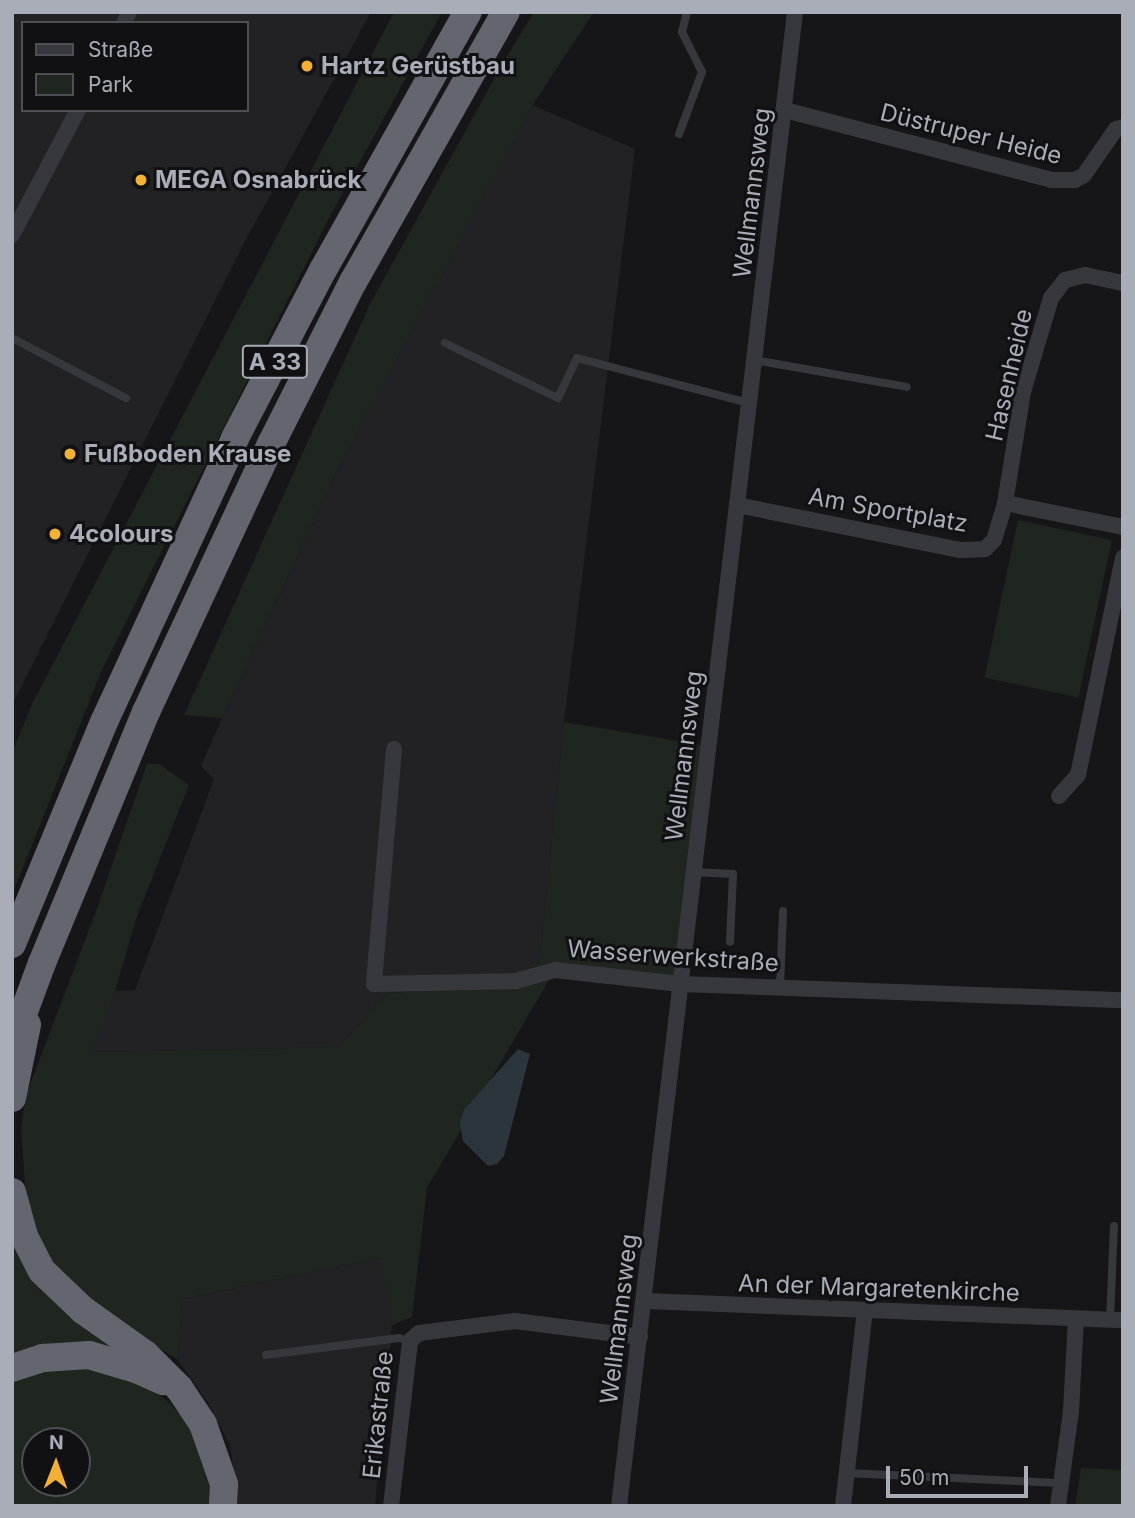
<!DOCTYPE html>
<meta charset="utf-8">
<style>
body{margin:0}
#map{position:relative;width:1135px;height:1518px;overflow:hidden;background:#161618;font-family:Inter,sans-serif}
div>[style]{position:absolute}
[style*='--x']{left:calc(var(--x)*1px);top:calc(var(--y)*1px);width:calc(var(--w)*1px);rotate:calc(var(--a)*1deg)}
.built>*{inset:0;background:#222225}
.green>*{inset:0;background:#1e261f;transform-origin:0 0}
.water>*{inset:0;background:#2c353c}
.service>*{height:8px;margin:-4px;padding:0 4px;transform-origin:4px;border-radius:4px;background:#37383d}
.minor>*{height:16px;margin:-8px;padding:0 8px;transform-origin:8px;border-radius:8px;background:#37383d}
.motorway>*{height:28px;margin:-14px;padding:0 14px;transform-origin:14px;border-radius:14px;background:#63666e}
.dots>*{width:19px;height:19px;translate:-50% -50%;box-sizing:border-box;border:4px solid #111113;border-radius:50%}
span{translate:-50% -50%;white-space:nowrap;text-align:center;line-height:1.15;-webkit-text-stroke:6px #111113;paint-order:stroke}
.shield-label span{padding:2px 5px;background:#111113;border:2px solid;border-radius:5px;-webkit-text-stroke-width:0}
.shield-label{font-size:23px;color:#a8adb8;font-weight:700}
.poi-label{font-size:24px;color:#a8adb8;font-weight:700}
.left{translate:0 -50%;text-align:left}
.street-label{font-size:24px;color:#a8adb8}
.frame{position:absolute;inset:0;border:14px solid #a8adb8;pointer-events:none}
.legend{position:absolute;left:21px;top:21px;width:228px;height:91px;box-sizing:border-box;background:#111113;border:2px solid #4d4f55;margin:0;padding:9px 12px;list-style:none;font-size:21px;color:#a8adb8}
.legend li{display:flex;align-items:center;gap:14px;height:35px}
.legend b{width:35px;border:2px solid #4d4f55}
.north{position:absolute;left:21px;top:1427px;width:70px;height:70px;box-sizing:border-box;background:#111113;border:2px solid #4d4f55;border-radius:50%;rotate:1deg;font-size:19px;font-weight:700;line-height:28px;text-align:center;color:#a8adb8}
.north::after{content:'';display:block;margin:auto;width:24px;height:32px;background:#f2b134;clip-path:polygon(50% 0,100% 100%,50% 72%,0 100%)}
.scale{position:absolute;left:886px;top:1466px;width:142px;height:32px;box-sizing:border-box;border:4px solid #a8adb8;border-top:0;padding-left:9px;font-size:21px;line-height:24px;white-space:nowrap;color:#a8adb8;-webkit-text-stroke:5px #111113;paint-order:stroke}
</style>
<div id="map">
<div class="built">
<i style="clip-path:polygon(evenodd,12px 12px,371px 12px,245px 241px,12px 705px,12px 12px,23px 23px,247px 23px,247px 110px,23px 110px,23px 23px)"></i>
<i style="clip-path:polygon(532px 105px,635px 149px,564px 722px,538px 975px,516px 981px,387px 994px,338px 1047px,91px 1052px,115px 991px,135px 990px,214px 779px,201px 766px,222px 718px,338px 469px)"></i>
<i style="clip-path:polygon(381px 1258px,392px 1325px,375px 1506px,236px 1506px,237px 1494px,230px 1445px,208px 1403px,178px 1360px,182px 1299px)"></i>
</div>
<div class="green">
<i style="clip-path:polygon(394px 12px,442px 12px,328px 220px,101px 672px,12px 895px,12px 753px,32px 704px)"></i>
<i style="clip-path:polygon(534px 12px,594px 12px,532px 106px,338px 469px,222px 718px,184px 715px,370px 304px,504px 61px)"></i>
<i style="left:1018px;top:520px;width:96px;height:161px;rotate:12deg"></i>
<i style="clip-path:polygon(564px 722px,708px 746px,680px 984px,555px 970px,427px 1188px,412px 1317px,392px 1325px,380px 1258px,182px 1299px,178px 1360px,82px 1298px,56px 1270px,36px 1237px,25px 1184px,21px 1129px,26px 1095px,95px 914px,147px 764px,159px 764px,189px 785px,136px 919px,115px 991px,92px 1052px,338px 1047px,387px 994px,516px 981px,538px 975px)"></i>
<i style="clip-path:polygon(12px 1192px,24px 1236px,136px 1369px,12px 1368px)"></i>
<i style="clip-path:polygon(evenodd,88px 1363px,130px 1375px,167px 1401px,191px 1426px,209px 1459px,213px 1506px,12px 1506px,12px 1375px,88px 1363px,35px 1441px,77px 1441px,77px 1483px,35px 1483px,35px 1441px)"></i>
<i style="clip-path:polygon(1081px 1468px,1123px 1470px,1123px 1506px,1075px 1506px)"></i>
</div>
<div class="water">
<i style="clip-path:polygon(518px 1049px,530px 1054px,504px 1156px,497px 1164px,488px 1166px,463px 1141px,460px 1123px,464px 1110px)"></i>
</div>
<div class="service">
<i style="--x:679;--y:134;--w:66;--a:-69.6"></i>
<i style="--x:702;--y:72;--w:45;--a:-116.6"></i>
<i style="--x:682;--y:32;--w:21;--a:-76"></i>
<i style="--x:12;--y:338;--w:129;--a:27.8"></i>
<i style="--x:445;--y:343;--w:126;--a:26"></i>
<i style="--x:558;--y:398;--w:44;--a:-64.6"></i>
<i style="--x:577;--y:358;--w:178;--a:14.7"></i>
<i style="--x:754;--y:360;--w:155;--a:10"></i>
<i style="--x:693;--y:872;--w:40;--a:2.9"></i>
<i style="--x:733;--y:874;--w:68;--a:92.5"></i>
<i style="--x:780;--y:987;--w:76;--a:-87.7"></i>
<i style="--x:1110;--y:1320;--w:94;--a:-87.6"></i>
<i style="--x:266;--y:1355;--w:134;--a:-7.3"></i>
<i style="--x:399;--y:1338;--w:11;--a:15"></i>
<i style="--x:846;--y:1473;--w:215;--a:2.7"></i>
</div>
<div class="minor">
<i style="--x:124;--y:23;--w:12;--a:-66"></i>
<i style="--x:785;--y:110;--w:275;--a:14.7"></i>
<i style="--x:1051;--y:180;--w:24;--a:0"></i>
<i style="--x:1075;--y:180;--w:10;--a:-29"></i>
<i style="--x:1084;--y:175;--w:56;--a:-55.2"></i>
<i style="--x:1116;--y:129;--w:7;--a:-16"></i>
<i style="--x:12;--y:235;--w:141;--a:-62.2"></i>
<i style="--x:1005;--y:503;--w:120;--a:11.5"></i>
<i style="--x:737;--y:505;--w:228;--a:11.4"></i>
<i style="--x:961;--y:550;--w:24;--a:-2"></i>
<i style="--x:985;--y:549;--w:13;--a:-45"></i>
<i style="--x:994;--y:540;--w:39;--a:-73"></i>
<i style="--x:1005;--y:503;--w:112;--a:-80.8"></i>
<i style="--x:1023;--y:392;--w:98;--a:-73.4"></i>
<i style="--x:1051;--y:298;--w:23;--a:-52"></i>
<i style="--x:1065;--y:280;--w:21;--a:-14"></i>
<i style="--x:1085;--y:275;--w:39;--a:12"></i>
<i style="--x:394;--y:749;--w:236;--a:94.9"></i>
<i style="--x:374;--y:984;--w:142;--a:-1.2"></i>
<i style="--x:516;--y:981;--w:41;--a:-15.8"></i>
<i style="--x:555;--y:970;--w:126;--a:6.4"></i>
<i style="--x:680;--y:984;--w:443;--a:2.1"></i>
<i style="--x:1059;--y:796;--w:28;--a:-48"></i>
<i style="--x:1078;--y:775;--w:222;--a:-78.3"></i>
<i style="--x:646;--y:1301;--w:477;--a:2.3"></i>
<i style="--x:391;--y:1506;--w:166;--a:-83.4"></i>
<i style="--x:410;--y:1341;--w:12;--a:-42"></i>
<i style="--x:419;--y:1333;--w:97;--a:-7.1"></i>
<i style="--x:515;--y:1321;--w:126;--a:7.3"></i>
<i style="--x:619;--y:1506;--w:1504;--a:-83.28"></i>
<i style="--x:843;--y:1506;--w:197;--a:-83.6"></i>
<i style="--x:1058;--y:1506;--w:96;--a:-82.2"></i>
<i style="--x:1071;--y:1411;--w:92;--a:-86.9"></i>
</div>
<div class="motorway">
<i style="--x:12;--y:944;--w:240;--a:-67.5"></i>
<i style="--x:104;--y:722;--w:313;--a:-65.2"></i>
<i style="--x:235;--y:438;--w:190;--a:-62.4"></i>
<i style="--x:323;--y:270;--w:296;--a:-60.7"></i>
<i style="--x:12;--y:1044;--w:86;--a:-69.7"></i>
<i style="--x:42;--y:963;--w:272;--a:-67.5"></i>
<i style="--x:146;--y:712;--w:296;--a:-65"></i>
<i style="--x:271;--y:444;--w:182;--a:-63.2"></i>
<i style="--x:353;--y:282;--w:310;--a:-60.5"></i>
<i style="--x:12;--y:1098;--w:75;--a:-78.4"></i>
<i style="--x:12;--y:1192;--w:46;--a:74.7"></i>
<i style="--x:24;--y:1236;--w:39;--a:63"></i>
<i style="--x:42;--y:1271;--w:57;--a:43.6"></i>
<i style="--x:83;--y:1310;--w:77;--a:35.5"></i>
<i style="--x:146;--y:1355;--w:47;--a:45"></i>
<i style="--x:179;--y:1388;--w:43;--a:56.3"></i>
<i style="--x:203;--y:1424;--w:64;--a:70.7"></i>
<i style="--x:224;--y:1484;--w:22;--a:93"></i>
<i style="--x:12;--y:1368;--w:33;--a:-18"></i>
<i style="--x:43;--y:1358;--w:46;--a:-3.7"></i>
<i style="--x:89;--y:1355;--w:49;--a:16.6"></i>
<i style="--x:136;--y:1369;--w:30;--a:24"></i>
</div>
<div class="dots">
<i style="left:307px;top:66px;background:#f2b134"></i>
<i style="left:141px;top:180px;background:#f2b134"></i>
<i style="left:70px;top:454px;background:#f2b134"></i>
<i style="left:55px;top:534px;background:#f2b134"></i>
</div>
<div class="shield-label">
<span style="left:275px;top:362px">A 33</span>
</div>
<div class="poi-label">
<span class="left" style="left:321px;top:66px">Hartz Gerüstbau</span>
<span class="left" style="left:155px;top:180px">MEGA Osnabrück</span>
<span class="left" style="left:84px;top:454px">Fußboden Krause</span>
<span class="left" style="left:69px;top:534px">4colours</span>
</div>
<div class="street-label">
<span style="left:971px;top:134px;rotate:14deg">Düstruper Heide</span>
<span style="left:752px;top:193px;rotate:-83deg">Wellmannsweg</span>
<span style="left:1009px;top:375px;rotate:-77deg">Hasenheide</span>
<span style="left:888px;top:510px;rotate:10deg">Am Sportplatz</span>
<span style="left:684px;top:756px;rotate:-83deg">Wellmannsweg</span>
<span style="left:673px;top:956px;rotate:4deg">Wasserwerkstraße</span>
<span style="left:879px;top:1288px;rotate:2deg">An der Margaretenkirche</span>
<span style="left:619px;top:1319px;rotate:-83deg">Wellmannsweg</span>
<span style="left:378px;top:1415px;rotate:-84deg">Erikastraße</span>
</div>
<div class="frame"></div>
<ul class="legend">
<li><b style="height:9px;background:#37383d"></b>Straße</li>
<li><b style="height:19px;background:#1e261f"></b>Park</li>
</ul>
<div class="north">N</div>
<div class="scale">50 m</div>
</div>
